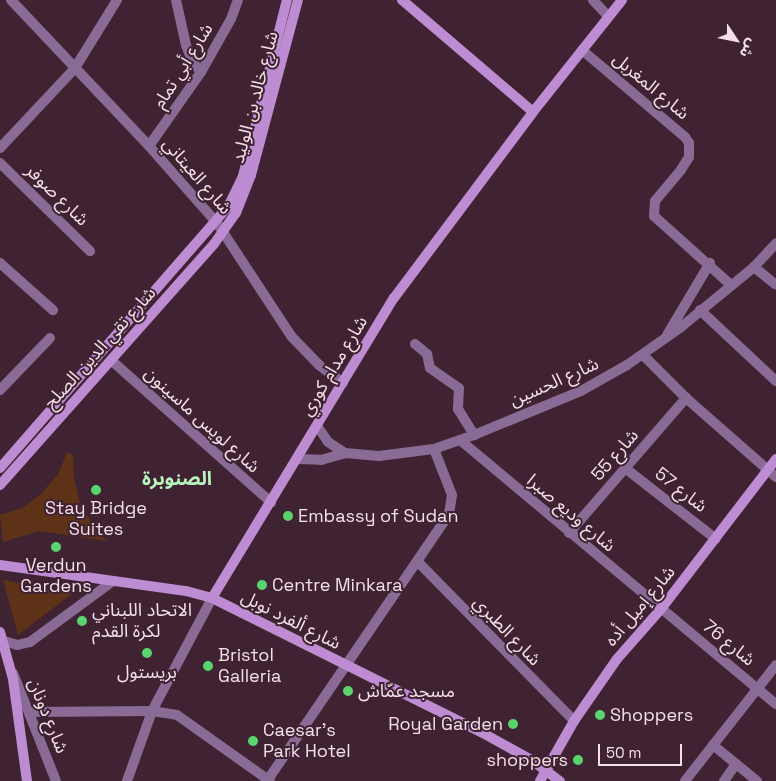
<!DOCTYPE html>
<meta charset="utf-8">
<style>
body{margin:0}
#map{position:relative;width:776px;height:781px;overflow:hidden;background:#402333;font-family:"Space Grotesk","Noto Sans Arabic",sans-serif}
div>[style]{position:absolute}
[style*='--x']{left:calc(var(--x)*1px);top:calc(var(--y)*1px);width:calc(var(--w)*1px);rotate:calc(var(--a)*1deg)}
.green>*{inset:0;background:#5e3216}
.street>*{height:10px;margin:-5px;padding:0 5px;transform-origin:5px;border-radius:5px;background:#896b96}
.secondary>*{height:10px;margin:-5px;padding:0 5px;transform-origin:5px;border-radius:5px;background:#bd8cd2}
.dots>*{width:14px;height:14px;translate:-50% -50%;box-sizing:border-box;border:2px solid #402333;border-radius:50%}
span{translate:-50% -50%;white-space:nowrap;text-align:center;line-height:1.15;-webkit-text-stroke:4px #402333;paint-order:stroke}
.street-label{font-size:18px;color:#f4e0e9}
.poi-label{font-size:18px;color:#f4e0e9}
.left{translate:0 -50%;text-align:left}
.right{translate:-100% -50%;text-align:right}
.neighbourhood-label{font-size:19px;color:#b6f5bb;font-weight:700}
.north{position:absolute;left:711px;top:15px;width:50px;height:50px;-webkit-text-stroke:4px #402333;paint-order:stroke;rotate:124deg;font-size:14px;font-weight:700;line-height:20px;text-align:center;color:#f4e0e9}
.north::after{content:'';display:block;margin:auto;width:18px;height:22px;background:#f4e0e9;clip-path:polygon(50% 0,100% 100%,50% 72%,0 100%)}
.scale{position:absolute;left:598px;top:744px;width:84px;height:22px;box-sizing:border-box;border:2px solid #f4e0e9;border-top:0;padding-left:6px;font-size:15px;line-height:18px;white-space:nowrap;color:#f4e0e9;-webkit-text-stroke:4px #402333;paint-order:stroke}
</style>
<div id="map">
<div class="green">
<i style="clip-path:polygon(67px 452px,73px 455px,74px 478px,80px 503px,95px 529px,107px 541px,39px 531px,3px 542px,0 515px,22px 508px,40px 495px,59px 473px)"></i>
<i style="clip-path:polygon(3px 580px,73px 593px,18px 635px)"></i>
</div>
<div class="street">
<i style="--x:11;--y:0;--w:201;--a:46.6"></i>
<i style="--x:149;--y:146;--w:103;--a:48.6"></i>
<i style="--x:217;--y:223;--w:136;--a:56.7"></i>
<i style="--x:292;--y:337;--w:39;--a:46"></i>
<i style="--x:319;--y:365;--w:30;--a:37"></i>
<i style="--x:176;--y:0;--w:46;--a:77.5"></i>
<i style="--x:186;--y:45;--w:17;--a:69"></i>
<i style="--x:192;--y:61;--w:14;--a:51"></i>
<i style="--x:593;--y:0;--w:23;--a:47"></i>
<i style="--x:582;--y:50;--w:135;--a:40.2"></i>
<i style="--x:685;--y:137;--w:7;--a:56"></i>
<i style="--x:689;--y:143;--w:14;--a:90"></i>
<i style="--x:689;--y:157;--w:15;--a:122"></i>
<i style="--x:681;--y:170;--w:40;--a:130"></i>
<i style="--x:655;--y:201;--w:15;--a:94"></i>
<i style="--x:654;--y:216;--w:103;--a:41.9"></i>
<i style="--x:149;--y:146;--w:90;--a:-54.9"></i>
<i style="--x:201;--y:72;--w:61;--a:-60.5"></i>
<i style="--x:231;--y:19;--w:20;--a:-70"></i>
<i style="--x:0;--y:148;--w:110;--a:-46.8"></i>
<i style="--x:75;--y:68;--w:80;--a:-58.3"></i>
<i style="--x:0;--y:163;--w:126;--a:44.4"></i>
<i style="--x:0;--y:263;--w:71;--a:41.6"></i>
<i style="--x:754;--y:267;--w:28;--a:39"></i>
<i style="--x:700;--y:310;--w:104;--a:43.1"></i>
<i style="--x:667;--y:335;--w:84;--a:-59.2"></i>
<i style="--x:415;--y:344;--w:16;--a:40"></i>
<i style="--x:427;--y:354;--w:14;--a:78"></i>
<i style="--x:430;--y:368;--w:35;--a:35"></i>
<i style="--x:459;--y:388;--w:21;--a:93"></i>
<i style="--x:458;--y:409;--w:31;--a:58"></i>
<i style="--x:643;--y:355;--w:61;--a:45"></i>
<i style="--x:686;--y:398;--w:120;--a:41.3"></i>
<i style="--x:112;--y:361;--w:213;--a:41.6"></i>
<i style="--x:0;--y:390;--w:72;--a:-46.1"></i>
<i style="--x:317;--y:426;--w:19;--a:55"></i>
<i style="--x:328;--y:442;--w:20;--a:33"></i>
<i style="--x:345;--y:453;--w:34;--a:5"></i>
<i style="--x:379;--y:456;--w:55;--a:-7.3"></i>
<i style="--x:434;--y:449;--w:42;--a:-19.3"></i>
<i style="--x:474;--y:435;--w:116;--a:-22.4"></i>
<i style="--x:581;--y:391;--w:53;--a:-29.5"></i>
<i style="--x:627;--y:365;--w:66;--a:-35.1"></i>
<i style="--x:681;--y:327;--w:94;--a:-39.4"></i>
<i style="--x:754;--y:267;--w:33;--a:-47"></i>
<i style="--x:460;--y:440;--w:412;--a:39.9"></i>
<i style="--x:297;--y:459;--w:24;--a:2"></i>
<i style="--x:321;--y:460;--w:25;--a:-16"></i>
<i style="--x:625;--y:468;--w:115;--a:38"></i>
<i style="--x:569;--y:533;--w:179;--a:-49.1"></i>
<i style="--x:418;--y:562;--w:223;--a:45.5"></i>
<i style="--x:4;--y:641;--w:14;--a:17"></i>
<i style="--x:17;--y:645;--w:13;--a:-13"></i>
<i style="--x:30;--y:642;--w:103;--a:-36.3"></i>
<i style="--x:13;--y:673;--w:116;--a:68.3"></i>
<i style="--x:31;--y:712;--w:121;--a:-0.5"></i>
<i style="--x:152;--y:711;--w:25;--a:9"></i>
<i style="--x:177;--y:715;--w:114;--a:35.4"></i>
<i style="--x:713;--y:745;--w:57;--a:39.3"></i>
<i style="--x:127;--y:781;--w:74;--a:-70.3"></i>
<i style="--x:152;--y:711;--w:128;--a:-62"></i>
<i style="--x:267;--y:781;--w:323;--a:-55.7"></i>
<i style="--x:449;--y:514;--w:19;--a:-81"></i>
<i style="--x:452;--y:495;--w:49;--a:-111.4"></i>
<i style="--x:685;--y:781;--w:147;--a:-51.9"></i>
<i style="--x:724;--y:781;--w:21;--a:-55"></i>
</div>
<div class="secondary">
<i style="--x:402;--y:0;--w:172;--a:40.5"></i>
<i style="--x:0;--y:468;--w:347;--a:-48.9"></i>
<i style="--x:228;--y:207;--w:34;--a:-64"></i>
<i style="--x:243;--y:176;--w:181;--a:-76"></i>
<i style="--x:0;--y:485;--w:322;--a:-48.4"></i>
<i style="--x:214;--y:244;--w:38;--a:-55"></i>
<i style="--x:236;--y:213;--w:41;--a:-68.5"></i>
<i style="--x:251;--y:175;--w:181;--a:-75"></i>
<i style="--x:0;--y:565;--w:188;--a:8"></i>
<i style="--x:186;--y:591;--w:27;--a:15"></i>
<i style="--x:212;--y:598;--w:301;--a:26.5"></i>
<i style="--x:481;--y:732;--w:60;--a:29.1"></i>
<i style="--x:533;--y:761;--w:34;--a:37"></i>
<i style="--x:212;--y:598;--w:351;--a:-58.8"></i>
<i style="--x:394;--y:298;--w:232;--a:-53.2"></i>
<i style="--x:533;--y:112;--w:143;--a:-51.5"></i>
<i style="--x:0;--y:632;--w:49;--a:74.5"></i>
<i style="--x:13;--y:679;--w:103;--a:82.2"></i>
<i style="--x:540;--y:781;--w:69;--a:-60.5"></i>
<i style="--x:574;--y:721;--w:75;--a:-55.3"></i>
<i style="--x:617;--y:659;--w:67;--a:-48.7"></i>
<i style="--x:661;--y:609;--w:189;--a:-52.5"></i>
</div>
<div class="dots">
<i style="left:96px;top:490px;background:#5ad56e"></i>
<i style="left:288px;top:516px;background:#5ad56e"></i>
<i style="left:56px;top:547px;background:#5ad56e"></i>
<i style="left:262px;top:585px;background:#5ad56e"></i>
<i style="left:82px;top:621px;background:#5ad56e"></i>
<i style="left:147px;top:653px;background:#5ad56e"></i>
<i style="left:208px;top:666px;background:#5ad56e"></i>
<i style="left:348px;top:691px;background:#5ad56e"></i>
<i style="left:600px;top:715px;background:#5ad56e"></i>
<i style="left:513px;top:724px;background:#5ad56e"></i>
<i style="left:253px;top:741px;background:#5ad56e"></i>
<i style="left:578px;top:760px;background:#5ad56e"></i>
</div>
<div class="street-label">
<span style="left:183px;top:66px;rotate:-58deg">شارع أبي تمام</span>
<span style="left:651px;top:86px;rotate:40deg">شارع المغربل</span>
<span style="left:255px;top:97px;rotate:-75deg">شارع خالد بن الوليد</span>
<span style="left:197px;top:176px;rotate:49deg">شارع العيتاني</span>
<span style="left:57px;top:195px;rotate:44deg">شارع صوفر</span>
<span style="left:100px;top:348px;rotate:-48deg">شارع تقي الدين الصلح</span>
<span style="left:334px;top:366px;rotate:-59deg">شارع مدام كوري</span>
<span style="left:554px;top:382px;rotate:-24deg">شارع الحسين</span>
<span style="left:202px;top:420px;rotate:42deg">شارع لويس ماسينون</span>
<span style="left:615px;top:455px;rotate:-49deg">شارع 55</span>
<span style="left:681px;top:490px;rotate:38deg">شارع 57</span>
<span style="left:571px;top:513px;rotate:40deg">شارع وديع صبرا</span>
<span style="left:640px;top:606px;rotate:-50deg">شارع إميل أده</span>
<span style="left:291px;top:620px;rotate:27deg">شارع ألفرد نوبل</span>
<span style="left:507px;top:631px;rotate:46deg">شارع الطبري</span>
<span style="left:729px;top:643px;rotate:39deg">شارع 76</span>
<span style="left:48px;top:716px;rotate:68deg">شارع دونان</span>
</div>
<div class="poi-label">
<span style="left:96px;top:519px">Stay Bridge<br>Suites</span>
<span class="left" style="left:298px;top:516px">Embassy of Sudan</span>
<span style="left:56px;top:576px">Verdun<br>Gardens</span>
<span class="left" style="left:272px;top:585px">Centre Minkara</span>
<span class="left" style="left:92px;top:621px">الاتحاد اللبناني<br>لكرة القدم</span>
<span class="left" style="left:218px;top:666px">Bristol<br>Galleria</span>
<span style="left:147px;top:672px">بريستول</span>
<span class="left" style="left:358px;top:691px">مسجد عمّاش</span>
<span class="left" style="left:610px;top:715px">Shoppers</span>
<span class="right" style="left:503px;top:724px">Royal Garden</span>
<span class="left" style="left:263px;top:741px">Caesar's<br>Park Hotel</span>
<span class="right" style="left:568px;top:760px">shoppers</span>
</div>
<div class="neighbourhood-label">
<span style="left:177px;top:479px">الصنوبرة</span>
</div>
<div class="north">ش</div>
<div class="scale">50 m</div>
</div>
